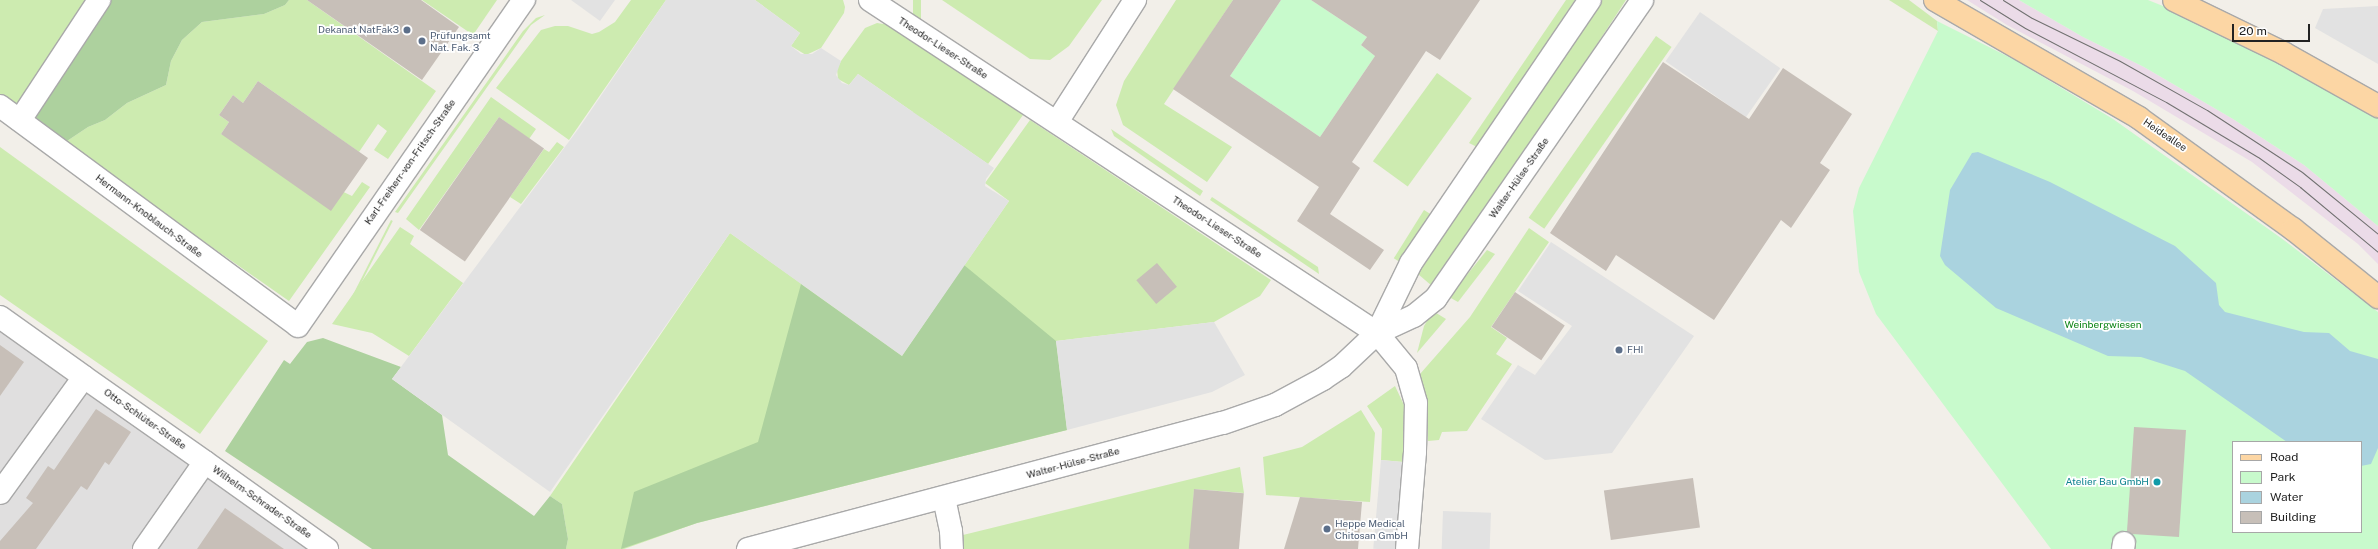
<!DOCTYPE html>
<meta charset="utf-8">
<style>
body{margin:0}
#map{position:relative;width:2378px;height:549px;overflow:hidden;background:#f2efe9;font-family:"Public Sans",sans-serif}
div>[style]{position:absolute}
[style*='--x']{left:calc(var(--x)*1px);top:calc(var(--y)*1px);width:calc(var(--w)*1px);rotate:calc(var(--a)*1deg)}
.residential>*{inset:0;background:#e0dfdf}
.industrial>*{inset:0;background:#ebdbe8}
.grass>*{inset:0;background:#cdebb0;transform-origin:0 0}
.forest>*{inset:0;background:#add19e}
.park>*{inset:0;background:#c8facc}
.parking>*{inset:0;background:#e2e2e2;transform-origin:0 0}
.water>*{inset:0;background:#aad3df}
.building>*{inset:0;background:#c7bfb8;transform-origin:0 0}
.roads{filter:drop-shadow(1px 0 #a9a9a9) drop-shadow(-1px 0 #a9a9a9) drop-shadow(0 1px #a9a9a9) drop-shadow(0 -1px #a9a9a9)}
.minor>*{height:22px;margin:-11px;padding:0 11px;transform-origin:11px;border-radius:11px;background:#fff}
.major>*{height:22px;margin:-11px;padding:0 11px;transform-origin:11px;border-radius:11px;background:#fcd6a4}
.tram>*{height:1px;margin:-0.5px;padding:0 0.5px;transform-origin:0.5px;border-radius:0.5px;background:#707070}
.dots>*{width:11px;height:11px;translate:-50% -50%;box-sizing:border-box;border:2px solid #fff;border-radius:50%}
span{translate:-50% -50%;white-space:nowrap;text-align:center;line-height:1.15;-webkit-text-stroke:3.5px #fff;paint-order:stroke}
.service-label{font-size:10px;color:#4e5e75}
.right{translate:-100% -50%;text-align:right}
.left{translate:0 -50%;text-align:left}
.street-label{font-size:10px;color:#222}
.park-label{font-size:10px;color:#0c8416}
.culture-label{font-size:10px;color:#0d838f}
.legend{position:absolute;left:2232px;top:441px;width:130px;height:92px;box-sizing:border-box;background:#fff;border:1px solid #a7a7a7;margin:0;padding:5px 7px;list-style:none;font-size:12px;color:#222}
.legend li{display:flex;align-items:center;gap:8px;height:20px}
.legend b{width:20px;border:1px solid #a7a7a7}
.scale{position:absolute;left:2232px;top:24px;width:78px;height:18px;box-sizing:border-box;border:2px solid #222;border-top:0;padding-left:5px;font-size:12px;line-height:14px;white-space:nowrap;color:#222;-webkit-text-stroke:3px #fff;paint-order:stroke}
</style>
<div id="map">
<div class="residential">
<i style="clip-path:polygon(0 316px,204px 462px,140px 549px,0 549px)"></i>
<i style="clip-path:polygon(205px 463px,327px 549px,146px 549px)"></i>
</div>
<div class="industrial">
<i style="clip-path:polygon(1967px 0,2019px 0,2083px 37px,2144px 67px,2233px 119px,2304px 165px,2378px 226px,2378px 264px,2358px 244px,2252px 162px,2133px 91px,2007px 25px)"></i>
</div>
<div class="grass">
<i style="clip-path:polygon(0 0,92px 0,19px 104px,13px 104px,0 96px)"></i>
<i style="clip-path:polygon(289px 0,307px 0,436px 91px,388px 159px,374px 150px,387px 131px,378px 124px,359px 152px,258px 81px,243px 103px,233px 95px,219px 115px,229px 122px,221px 134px,352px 196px,362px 182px,370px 187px,289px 301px,80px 155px,67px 141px,88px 127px,105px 120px,127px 103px,166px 85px,171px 61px,182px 40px,202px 22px,264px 14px,285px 5px)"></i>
<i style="clip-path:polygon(422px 0,497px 0,473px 35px)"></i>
<i style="clip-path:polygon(631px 0,666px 0,569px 140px,496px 88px,541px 30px,555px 26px,568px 26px,592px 34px,599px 32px,615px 22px)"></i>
<i style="clip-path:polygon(755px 0,843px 0,845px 7px,844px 13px,821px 48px,806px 55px,791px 46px,800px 33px)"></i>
<i style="left:913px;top:0;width:8px;height:132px"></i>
<i style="clip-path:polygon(942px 0,1102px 0,1069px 46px,1050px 60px,1030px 59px)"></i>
<i style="clip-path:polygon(1176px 0,1233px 0,1164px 104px,1232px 147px,1207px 182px,1123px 125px,1116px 105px,1124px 81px)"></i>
<i style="clip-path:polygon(1566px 0,1575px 0,1477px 147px,1469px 143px)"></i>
<i style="clip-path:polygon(1601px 0,1626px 0,1459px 254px,1432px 286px,1418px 274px)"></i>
<i style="clip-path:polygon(1889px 0,1909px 0,1937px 21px,1938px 31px)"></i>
<i style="clip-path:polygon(545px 15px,531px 25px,398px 213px,395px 212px,523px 31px,536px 18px)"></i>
<i style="clip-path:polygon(877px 23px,890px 25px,1023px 115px,988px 164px,858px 74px,849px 85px,838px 79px,837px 69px,841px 61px,865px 28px)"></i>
<i style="left:1656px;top:36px;width:19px;height:222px;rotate:35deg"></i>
<i style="left:1437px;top:73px;width:43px;height:109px;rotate:36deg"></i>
<i style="clip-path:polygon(491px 97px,536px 129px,529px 139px,499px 117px,419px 230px,406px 219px)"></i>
<i style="clip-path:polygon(1030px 120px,1271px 280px,1260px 296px,1214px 322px,1056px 341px,1067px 430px,697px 523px,624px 549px,566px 549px,568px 539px,562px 504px,550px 496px,730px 233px,902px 355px,1009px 201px,985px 183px)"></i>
<i style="clip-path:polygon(1111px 129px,1203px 191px,1200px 196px,1114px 136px)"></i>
<i style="clip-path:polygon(557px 142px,564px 147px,521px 204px,510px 197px,544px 149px,549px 152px)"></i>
<i style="clip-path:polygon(0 147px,268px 341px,200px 434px,0 295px)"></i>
<i style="clip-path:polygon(1212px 197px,1318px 267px,1319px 274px,1210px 200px)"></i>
<i style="left:1424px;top:210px;width:9px;height:57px;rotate:32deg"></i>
<i style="left:391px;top:220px;width:2px;height:95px;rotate:27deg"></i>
<i style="clip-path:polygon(400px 227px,414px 236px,410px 244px,463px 283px,409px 356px,372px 333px,332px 324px)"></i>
<i style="clip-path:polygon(1529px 228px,1549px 242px,1491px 327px,1507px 338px,1496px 354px,1512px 364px,1467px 431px,1442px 432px,1439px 440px,1428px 441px,1428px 409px,1420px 374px,1470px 317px)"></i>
<i style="clip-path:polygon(1487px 250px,1495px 254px,1458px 302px,1449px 297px)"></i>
<i style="clip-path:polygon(1433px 311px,1446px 319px,1417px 353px,1424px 326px)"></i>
<i style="clip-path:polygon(1395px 386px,1404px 405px,1403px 462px,1381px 460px,1382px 429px,1367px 406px)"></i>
<i style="clip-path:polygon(1361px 410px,1375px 433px,1370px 502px,1266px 495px,1263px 457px,1302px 447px)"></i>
<i style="clip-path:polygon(1240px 467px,1244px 493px,1194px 489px,1191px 549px,962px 549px,963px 535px)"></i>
</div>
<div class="forest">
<i style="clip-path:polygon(107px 0,289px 0,285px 5px,264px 14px,202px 22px,182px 40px,171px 61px,166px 85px,127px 103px,105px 120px,88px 127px,67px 141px,29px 115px)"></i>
<i style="clip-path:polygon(964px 265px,1056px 341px,1067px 430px,697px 523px,621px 549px,634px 492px,758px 442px,801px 284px,902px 356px)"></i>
<i style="clip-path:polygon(323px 338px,401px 367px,392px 379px,442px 415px,448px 455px,534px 516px,550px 496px,562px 504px,568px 539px,566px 549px,372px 549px,225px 451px,284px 360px,290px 364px,307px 342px)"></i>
</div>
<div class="park">
<i style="clip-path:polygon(1281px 0,1311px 0,1367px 37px,1361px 45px,1375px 56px,1320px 137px,1230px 76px)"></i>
<i style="clip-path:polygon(2019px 0,2148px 0,2173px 10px,2378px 114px,2378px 226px,2304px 165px,2233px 119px,2144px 67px,2083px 37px)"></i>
<i style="clip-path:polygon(evenodd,1937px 21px,2015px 60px,2113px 119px,2281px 238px,2378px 312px,2378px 549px,2051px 549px,1876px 314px,1859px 272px,1853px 211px,1859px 188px,1938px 31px,1937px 21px,2233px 442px,2361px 442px,2361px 532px,2233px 532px,2233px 442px)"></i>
</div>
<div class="parking">
<i style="clip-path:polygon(571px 0,615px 0,600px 21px)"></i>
<i style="clip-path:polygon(666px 0,755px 0,800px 33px,791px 46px,801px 54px,812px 54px,821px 48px,841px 61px,836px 75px,842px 83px,849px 85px,858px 74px,994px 168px,986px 179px,985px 186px,1009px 201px,902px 356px,730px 233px,550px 492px,392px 379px,579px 128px)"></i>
<i style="clip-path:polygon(2378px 6px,2378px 64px,2315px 28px,2323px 9px)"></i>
<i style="left:1700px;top:12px;width:98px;height:60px;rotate:35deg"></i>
<i style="clip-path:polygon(1551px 242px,1694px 336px,1612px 453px,1545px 460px,1481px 419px,1518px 365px,1535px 375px,1572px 326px,1518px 291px)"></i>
<i style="clip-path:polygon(1214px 322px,1245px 375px,1212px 392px,1067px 430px,1056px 341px)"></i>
<i style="left:1381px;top:460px;width:22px;height:89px;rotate:5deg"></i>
<i style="left:1443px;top:511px;width:48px;height:38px;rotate:2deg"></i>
</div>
<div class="water">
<i style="clip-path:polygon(1978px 152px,2050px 182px,2175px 246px,2216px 283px,2219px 305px,2225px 312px,2304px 332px,2329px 333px,2350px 351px,2378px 359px,2378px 448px,2371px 464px,2361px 466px,2361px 442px,2287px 442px,2185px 371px,2141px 357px,2108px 356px,1996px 308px,1945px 265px,1940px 256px,1950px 190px,1972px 153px)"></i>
</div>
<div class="building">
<i style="clip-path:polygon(307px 0,421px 0,459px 27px,422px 80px)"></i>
<i style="clip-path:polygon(1233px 0,1281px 0,1230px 76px,1320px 137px,1375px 56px,1361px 45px,1367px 37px,1311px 0,1480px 0,1440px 60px,1426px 51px,1352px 162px,1360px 168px,1330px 214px,1384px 250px,1370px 270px,1297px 221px,1319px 187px,1173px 89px)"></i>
<i style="clip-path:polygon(1663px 62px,1749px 119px,1783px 68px,1852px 114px,1820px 163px,1830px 170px,1791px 228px,1781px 220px,1714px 320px,1616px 255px,1606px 271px,1550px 233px)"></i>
<i style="clip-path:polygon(258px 81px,368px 158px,331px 211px,221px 134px,229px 122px,219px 115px,233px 95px,243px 103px)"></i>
<i style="left:499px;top:117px;width:55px;height:138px;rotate:35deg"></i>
<i style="left:1157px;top:263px;width:31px;height:27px;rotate:50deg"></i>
<i style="left:1515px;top:292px;width:60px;height:42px;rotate:34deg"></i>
<i style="clip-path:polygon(0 345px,24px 362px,0 396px)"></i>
<i style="clip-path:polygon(96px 409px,131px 432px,109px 465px,105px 462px,87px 490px,81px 486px,36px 549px,0 549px,0 541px,33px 503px,26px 498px,48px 466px,54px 470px)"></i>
<i style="clip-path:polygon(2134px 427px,2186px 430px,2179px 537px,2132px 534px,2127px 531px)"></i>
<i style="left:1693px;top:478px;width:50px;height:90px;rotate:82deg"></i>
<i style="left:1194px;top:489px;width:50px;height:60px;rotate:5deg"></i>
<i style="clip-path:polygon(1300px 497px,1362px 502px,1358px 549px,1284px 549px)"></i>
<i style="clip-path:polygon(225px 508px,284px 549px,197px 549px)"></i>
</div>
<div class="roads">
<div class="minor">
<i style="--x:870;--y:0;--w:607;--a:33.3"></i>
<i style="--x:1377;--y:333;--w:45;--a:50.4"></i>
<i style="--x:1406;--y:368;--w:36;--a:74"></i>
<i style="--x:1416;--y:403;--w:49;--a:91.2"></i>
<i style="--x:1415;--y:452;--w:97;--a:94.7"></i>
<i style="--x:0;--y:106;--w:370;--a:36.4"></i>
<i style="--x:298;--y:326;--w:397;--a:-55.3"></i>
<i style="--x:20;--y:120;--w:144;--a:-56.6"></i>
<i style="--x:1057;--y:122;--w:145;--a:-57.4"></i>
<i style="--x:0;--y:317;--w:103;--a:35.5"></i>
<i style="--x:1377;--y:333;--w:41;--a:-24.7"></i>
<i style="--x:1414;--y:316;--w:28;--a:-39"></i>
<i style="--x:1436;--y:298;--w:362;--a:-55.3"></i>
<i style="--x:0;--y:493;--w:143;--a:-54.1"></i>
<i style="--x:84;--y:377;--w:148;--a:35.1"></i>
<i style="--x:944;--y:498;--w:34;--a:78"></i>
<i style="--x:951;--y:531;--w:18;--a:87"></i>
<i style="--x:144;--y:549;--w:106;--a:-55"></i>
<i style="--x:205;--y:462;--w:150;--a:35.5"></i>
<i style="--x:748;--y:549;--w:491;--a:-14.9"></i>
<i style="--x:1223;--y:423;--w:55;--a:-19.1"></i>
<i style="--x:1275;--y:405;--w:55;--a:-28.4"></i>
<i style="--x:1323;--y:379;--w:22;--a:-34"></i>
<i style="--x:1341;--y:367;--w:50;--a:-43.4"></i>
<i style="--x:1377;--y:333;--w:78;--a:-64.1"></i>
<i style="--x:1411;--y:263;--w:318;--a:-55.8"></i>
<i style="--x:2123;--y:549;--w:6;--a:-81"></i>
</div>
<div class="major">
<i style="--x:1935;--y:0;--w:236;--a:30"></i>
<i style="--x:2139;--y:118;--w:190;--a:35.8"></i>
<i style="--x:2293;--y:229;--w:109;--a:38.7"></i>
<i style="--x:2174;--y:0;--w:123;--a:25.9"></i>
<i style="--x:2285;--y:54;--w:107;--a:29.2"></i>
</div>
</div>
<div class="tram">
<i style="--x:1980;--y:0;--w:53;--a:31.9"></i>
<i style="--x:2025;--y:28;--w:159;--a:27.7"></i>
<i style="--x:2166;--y:102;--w:107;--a:30.9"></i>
<i style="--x:2258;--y:157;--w:52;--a:35.5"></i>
<i style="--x:2300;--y:187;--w:102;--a:39.8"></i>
<i style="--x:2003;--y:0;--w:34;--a:32"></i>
<i style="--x:2032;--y:18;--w:98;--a:26"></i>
<i style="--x:2120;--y:61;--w:100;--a:29.4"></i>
<i style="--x:2207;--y:110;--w:113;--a:33.1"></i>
<i style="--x:2302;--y:172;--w:98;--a:39.2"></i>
</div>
<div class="dots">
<i style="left:407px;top:30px;background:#5c6f8a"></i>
<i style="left:422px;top:41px;background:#5c6f8a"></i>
<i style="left:1619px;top:350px;background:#5c6f8a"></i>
<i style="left:2157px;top:482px;background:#0f9aa8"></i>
<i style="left:1327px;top:529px;background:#5c6f8a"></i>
</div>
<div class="service-label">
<span class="right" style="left:399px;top:30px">Dekanat NatFak3</span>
<span class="left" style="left:430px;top:41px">Prüfungsamt<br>Nat. Fak. 3</span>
<span class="left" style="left:1627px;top:350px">FHI</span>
<span class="left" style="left:1335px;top:529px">Heppe Medical<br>Chitosan GmbH</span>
</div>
<div class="street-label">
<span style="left:943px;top:48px;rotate:33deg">Theodor-Lieser-Straße</span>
<span style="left:2165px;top:135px;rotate:34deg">Heideallee</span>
<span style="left:410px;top:162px;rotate:-55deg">Karl-Freiherr-von-Fritsch-Straße</span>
<span style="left:1519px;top:178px;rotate:-55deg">Walter-Hülse-Straße</span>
<span style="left:149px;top:216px;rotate:37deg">Hermann-Knoblauch-Straße</span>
<span style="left:1217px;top:227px;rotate:33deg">Theodor-Lieser-Straße</span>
<span style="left:145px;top:419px;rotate:35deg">Otto-Schlüter-Straße</span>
<span style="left:1073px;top:463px;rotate:-15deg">Walter-Hülse-Straße</span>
<span style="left:262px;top:502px;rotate:35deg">Wilhelm-Schrader-Straße</span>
</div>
<div class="park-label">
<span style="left:2103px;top:325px">Weinbergwiesen</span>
</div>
<div class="culture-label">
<span class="right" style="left:2149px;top:482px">Atelier Bau GmbH</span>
</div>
<ul class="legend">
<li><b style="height:5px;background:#fcd6a4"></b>Road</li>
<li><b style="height:11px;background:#c8facc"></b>Park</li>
<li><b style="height:11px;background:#aad3df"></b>Water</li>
<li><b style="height:11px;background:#c7bfb8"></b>Building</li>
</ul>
<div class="scale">20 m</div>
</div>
